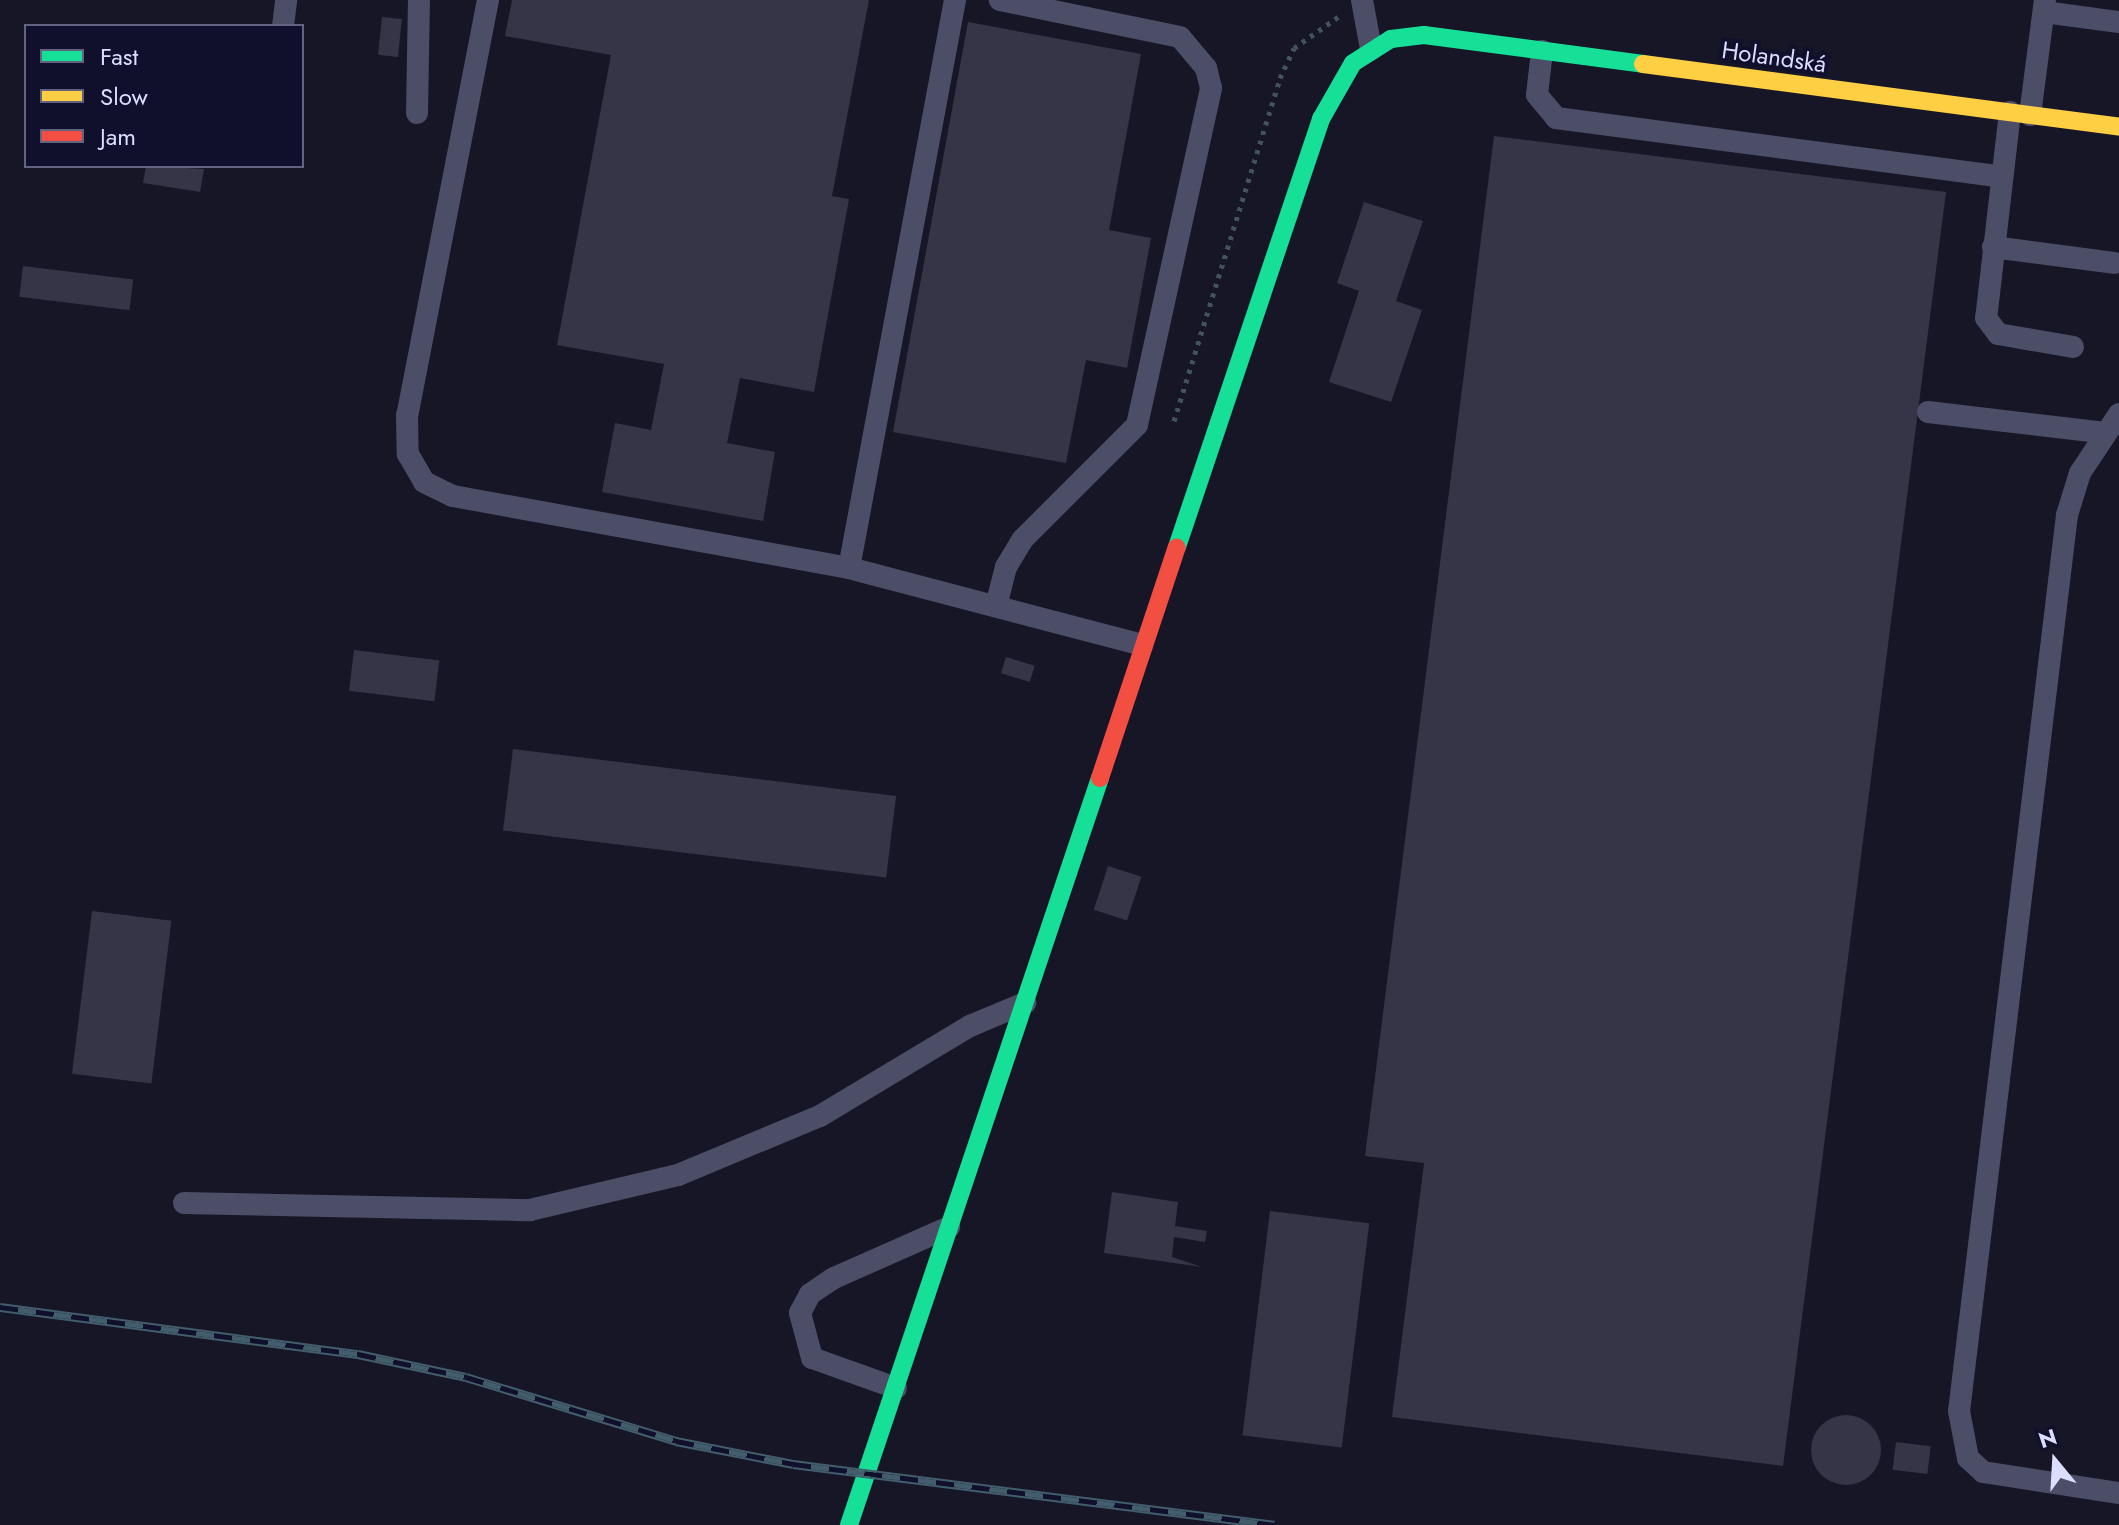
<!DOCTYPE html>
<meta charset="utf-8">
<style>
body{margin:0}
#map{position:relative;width:2119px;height:1525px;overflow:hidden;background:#161627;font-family:Jost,sans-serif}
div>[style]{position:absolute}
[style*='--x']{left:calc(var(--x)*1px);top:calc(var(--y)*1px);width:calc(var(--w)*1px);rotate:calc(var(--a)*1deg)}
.building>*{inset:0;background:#363548;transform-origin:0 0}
.round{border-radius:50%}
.path>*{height:5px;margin-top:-2.5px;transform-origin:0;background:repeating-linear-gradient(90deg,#425360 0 4px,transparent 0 10px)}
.lane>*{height:22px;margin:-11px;padding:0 11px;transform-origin:11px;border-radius:11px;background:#4c4e67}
.fast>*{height:18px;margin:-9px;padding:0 9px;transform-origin:9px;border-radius:9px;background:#16e098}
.slow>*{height:18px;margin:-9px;padding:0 9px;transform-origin:9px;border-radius:9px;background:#ffcf43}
.jam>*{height:18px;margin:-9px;padding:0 9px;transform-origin:9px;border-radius:9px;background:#f24e42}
.rail>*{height:9px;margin-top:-4.5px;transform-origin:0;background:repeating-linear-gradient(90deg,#10102d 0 18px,#425d6c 0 36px);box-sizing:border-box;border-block:2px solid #425d6c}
span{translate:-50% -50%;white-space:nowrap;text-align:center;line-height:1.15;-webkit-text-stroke:8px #10102d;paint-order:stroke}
.street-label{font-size:24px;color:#dcdeff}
.legend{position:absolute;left:24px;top:24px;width:280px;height:144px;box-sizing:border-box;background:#10102d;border:2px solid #626281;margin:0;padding:10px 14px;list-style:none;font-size:24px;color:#dcdeff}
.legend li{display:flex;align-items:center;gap:16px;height:40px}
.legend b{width:40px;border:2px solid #626281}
.north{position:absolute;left:2015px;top:1421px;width:80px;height:80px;-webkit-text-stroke:6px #10102d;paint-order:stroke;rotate:342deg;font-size:22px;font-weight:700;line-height:32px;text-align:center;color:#dcdeff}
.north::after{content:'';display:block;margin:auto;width:28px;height:36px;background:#dcdeff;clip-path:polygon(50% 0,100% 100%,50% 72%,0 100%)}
</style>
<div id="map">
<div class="building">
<i style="clip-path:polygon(512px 0,869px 0,832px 196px,849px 199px,814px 392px,740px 378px,727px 443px,775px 452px,763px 521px,602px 492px,615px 423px,651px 430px,664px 364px,557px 345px,611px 55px,505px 36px)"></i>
<i style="left:382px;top:17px;width:20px;height:38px;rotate:6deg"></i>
<i style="clip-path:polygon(968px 22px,1141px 54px,1109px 230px,1151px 238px,1127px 368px,1086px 360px,1066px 463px,893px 432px)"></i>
<i style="clip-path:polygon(1494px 136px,1946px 192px,1783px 1466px,1392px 1417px,1424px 1163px,1365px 1156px)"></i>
<i style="clip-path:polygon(146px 166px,204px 169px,200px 192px,143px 183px)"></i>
<i style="clip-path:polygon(1364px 202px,1423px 221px,1396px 301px,1422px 310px,1391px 402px,1329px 382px,1359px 291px,1337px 283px)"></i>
<i style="left:23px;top:266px;width:111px;height:31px;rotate:7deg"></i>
<i style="left:354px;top:650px;width:86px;height:41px;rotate:7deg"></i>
<i style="left:1006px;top:657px;width:30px;height:17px;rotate:17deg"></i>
<i style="left:513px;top:749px;width:386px;height:82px;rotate:7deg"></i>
<i style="left:1108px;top:866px;width:35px;height:46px;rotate:18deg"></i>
<i style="left:92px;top:911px;width:80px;height:164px;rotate:7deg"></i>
<i style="clip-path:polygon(1112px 1192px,1178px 1202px,1175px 1226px,1207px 1231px,1205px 1242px,1174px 1237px,1172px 1257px,1202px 1267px,1104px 1253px)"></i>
<i style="left:1270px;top:1211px;width:100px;height:226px;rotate:7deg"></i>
<i class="round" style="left:1811px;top:1415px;width:70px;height:70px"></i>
<i style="left:1896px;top:1442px;width:35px;height:28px;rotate:7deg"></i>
</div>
<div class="path">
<i style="--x:1174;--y:421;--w:359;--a:-72.8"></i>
<i style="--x:1280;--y:78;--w:33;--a:-65"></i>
<i style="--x:1294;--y:48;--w:54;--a:-35.2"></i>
</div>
<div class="lane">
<i style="--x:488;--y:0;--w:423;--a:101"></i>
<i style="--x:407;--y:415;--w:39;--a:89"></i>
<i style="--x:408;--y:454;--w:32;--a:60"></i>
<i style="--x:424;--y:482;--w:32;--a:26"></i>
<i style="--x:453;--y:496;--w:402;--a:10.3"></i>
<i style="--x:849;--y:568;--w:303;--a:14.7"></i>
<i style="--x:1362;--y:0;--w:50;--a:79.6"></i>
<i style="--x:2044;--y:12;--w:76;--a:7.6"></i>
<i style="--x:283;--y:26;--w:26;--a:-83"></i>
<i style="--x:1542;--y:51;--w:44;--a:96.5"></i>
<i style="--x:1537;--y:95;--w:30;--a:50"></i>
<i style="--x:1556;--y:118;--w:450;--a:7.5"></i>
<i style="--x:2010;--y:112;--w:207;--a:96.6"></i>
<i style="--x:1986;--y:318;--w:20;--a:53"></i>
<i style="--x:1998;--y:334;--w:76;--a:9.8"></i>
<i style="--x:417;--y:113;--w:113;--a:-89"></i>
<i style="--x:2030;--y:115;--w:116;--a:-82.6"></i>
<i style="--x:1993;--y:247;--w:122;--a:7.5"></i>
<i style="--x:1928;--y:412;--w:179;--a:6.7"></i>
<i style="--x:2119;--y:414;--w:71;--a:123.5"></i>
<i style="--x:2080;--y:473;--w:44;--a:107.2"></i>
<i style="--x:2067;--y:515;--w:902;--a:96.87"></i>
<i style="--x:1959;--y:1411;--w:48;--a:79.2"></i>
<i style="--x:1968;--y:1458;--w:21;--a:43"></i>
<i style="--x:1983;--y:1472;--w:138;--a:8.8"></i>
<i style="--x:849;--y:568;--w:578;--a:-79.43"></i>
<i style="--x:996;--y:606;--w:40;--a:-75.6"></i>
<i style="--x:1006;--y:567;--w:33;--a:-59"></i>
<i style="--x:1023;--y:539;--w:161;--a:-45"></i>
<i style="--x:1137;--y:425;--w:345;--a:-77.6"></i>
<i style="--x:1211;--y:88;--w:21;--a:-104"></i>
<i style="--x:1206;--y:68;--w:40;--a:-130"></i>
<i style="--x:1180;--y:37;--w:184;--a:-168.4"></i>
<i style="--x:184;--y:1203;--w:346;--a:1.2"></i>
<i style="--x:530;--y:1210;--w:152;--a:-13.3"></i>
<i style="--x:678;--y:1175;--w:154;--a:-22.6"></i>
<i style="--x:820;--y:1116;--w:175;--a:-31"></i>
<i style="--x:970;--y:1026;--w:60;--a:-22.7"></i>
<i style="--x:896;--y:1388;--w:89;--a:-160.3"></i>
<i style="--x:812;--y:1358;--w:47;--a:-104.9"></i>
<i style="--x:800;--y:1313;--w:21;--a:-62"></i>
<i style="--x:810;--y:1294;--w:29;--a:-34"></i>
<i style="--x:834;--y:1278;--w:126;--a:-23.9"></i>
</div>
<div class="fast">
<i style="--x:1177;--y:547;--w:452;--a:-71.4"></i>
<i style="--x:1321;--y:119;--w:64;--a:-60.3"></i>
<i style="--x:1353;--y:63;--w:45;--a:-32.3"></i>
<i style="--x:1391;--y:39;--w:33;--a:-7"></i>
<i style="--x:1424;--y:35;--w:221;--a:7.5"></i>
<i style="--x:849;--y:1525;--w:788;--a:-71.43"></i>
</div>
<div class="slow">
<i style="--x:1643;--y:64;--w:480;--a:7.5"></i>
</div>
<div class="jam">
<i style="--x:1100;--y:778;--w:243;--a:-71.6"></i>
</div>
<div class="rail">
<i style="--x:0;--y:1307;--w:361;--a:7.5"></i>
<i style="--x:358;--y:1354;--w:110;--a:12"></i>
<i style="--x:466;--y:1377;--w:220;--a:16.9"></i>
<i style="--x:676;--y:1441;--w:119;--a:11.1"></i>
<i style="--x:793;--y:1464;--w:485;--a:7.2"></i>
</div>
<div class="street-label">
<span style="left:1774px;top:57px;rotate:8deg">Holandská</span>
</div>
<ul class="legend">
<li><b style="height:10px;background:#16e098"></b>Fast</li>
<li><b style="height:10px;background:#ffcf43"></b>Slow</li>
<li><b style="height:10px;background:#f24e42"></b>Jam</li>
</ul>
<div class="north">N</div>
</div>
